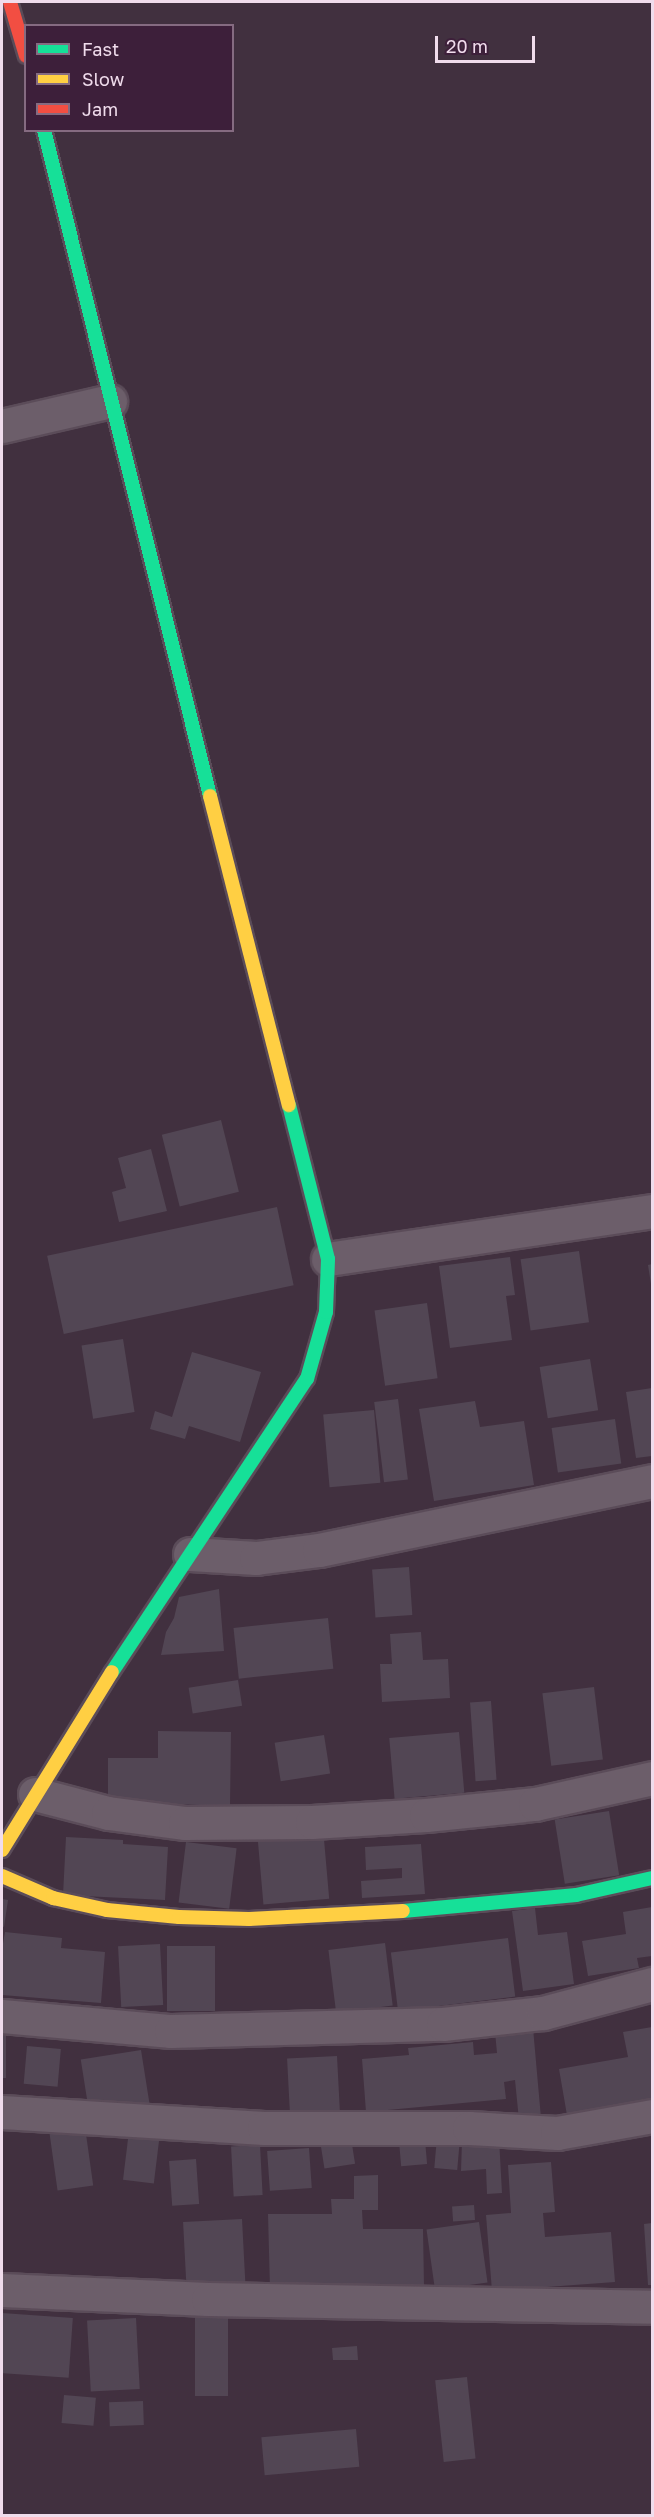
<!DOCTYPE html>
<style>
body{margin:0}
#map{position:relative;width:654px;height:2517px;overflow:hidden;background:#41303f;font-family:"Golos Text",sans-serif}
div>[style]{position:absolute}
[style*='--x']{left:calc(var(--x)*1px);top:calc(var(--y)*1px);width:calc(var(--w)*1px);rotate:calc(var(--a)*1deg)}
.building>*{inset:0;background:#524654;transform-origin:0 0}
.roads{filter:drop-shadow(2px 0 #5b4c59) drop-shadow(-2px 0 #5b4c59) drop-shadow(0 2px #5b4c59) drop-shadow(0 -2px #5b4c59)}
.street>*{height:33px;margin:-16.5px;padding:0 16.5px;transform-origin:16.5px;border-radius:16.5px;background:#6c5e6a}
.fast>*{height:14px;margin:-7px;padding:0 7px;transform-origin:7px;border-radius:7px;background:#16e098}
.slow>*{height:14px;margin:-7px;padding:0 7px;transform-origin:7px;border-radius:7px;background:#ffcf43}
.jam>*{height:14px;margin:-7px;padding:0 7px;transform-origin:7px;border-radius:7px;background:#f24e42}
span{translate:-50% -50%;white-space:nowrap;text-align:center;line-height:1.15;-webkit-text-stroke:6px #3d1f3a;paint-order:stroke}
.frame{position:absolute;inset:0;border:3px solid #f0dcec;pointer-events:none}
.legend{position:absolute;left:24px;top:24px;width:210px;height:108px;box-sizing:border-box;background:#3d1f3a;border:2px solid #856b81;margin:0;padding:8px 10px;list-style:none;font-size:18px;color:#f0dcec}
.legend li{display:flex;align-items:center;gap:12px;height:30px}
.legend b{width:30px;border:2px solid #856b81}
.scale{position:absolute;left:435px;top:36px;width:100px;height:27px;box-sizing:border-box;border:3px solid #f0dcec;border-top:0;padding-left:8px;font-size:18px;line-height:21px;white-space:nowrap;color:#f0dcec;-webkit-text-stroke:4px #3d1f3a;paint-order:stroke}
</style>
<div id="map">
<div class="building">
<i style="left:221px;top:1120px;width:74px;height:61px;rotate:76deg"></i>
<i style="clip-path:polygon(151px 1149px,167px 1211px,119px 1222px,112px 1192px,126px 1188px,118px 1158px)"></i>
<i style="left:277px;top:1207px;width:80px;height:235px;rotate:78deg"></i>
<i style="left:579px;top:1251px;width:72px;height:59px;rotate:82deg"></i>
<i style="clip-path:polygon(510px 1257px,515px 1295px,506px 1296px,512px 1340px,450px 1348px,439px 1266px)"></i>
<i style="clip-path:polygon(652px 1264px,652px 1284px,651px 1284px,648px 1265px)"></i>
<i style="left:427px;top:1303px;width:76px;height:53px;rotate:82deg"></i>
<i style="left:123px;top:1339px;width:74px;height:42px;rotate:81deg"></i>
<i style="clip-path:polygon(192px 1352px,261px 1372px,240px 1442px,189px 1426px,185px 1439px,150px 1429px,155px 1411px,172px 1417px)"></i>
<i style="left:590px;top:1359px;width:52px;height:51px;rotate:81deg"></i>
<i style="clip-path:polygon(652px 1388px,652px 1456px,636px 1458px,626px 1392px)"></i>
<i style="left:398px;top:1399px;width:81px;height:24px;rotate:83deg"></i>
<i style="clip-path:polygon(475px 1401px,480px 1427px,524px 1421px,534px 1485px,434px 1501px,419px 1409px)"></i>
<i style="left:374px;top:1410px;width:73px;height:51px;rotate:85deg"></i>
<i style="left:615px;top:1419px;width:45px;height:64px;rotate:82deg"></i>
<i style="left:409px;top:1567px;width:48px;height:37px;rotate:86deg"></i>
<i style="clip-path:polygon(219px 1589px,224px 1651px,161px 1655px,166px 1632px,174px 1618px,179px 1597px)"></i>
<i style="left:328px;top:1618px;width:51px;height:95px;rotate:84deg"></i>
<i style="clip-path:polygon(421px 1632px,423px 1660px,448px 1659px,450px 1698px,382px 1702px,380px 1664px,392px 1664px,390px 1634px)"></i>
<i style="left:238px;top:1680px;width:26px;height:50px;rotate:81deg"></i>
<i style="left:594px;top:1687px;width:73px;height:52px;rotate:83deg"></i>
<i style="left:491px;top:1701px;width:79px;height:21px;rotate:86deg"></i>
<i style="clip-path:polygon(158px 1731px,231px 1732px,230px 1806px,108px 1802px,108px 1758px,158px 1758px)"></i>
<i style="left:459px;top:1732px;width:61px;height:70px;rotate:85deg"></i>
<i style="left:324px;top:1735px;width:39px;height:50px;rotate:81deg"></i>
<i style="left:609px;top:1811px;width:65px;height:55px;rotate:81deg"></i>
<i style="left:323px;top:1828px;width:71px;height:66px;rotate:85deg"></i>
<i style="clip-path:polygon(66px 1837px,123px 1840px,123px 1844px,168px 1847px,165px 1900px,63px 1895px)"></i>
<i style="left:186px;top:1842px;width:51px;height:61px;rotate:7deg"></i>
<i style="clip-path:polygon(421px 1844px,425px 1894px,362px 1898px,361px 1881px,402px 1878px,402px 1868px,366px 1870px,365px 1847px)"></i>
<i style="clip-path:polygon(2px 1899px,8px 1900px,4px 1927px,2px 1926px)"></i>
<i style="clip-path:polygon(652px 1907px,652px 1956px,637px 1958px,639px 1968px,588px 1976px,582px 1941px,626px 1934px,623px 1912px)"></i>
<i style="clip-path:polygon(535px 1908px,538px 1935px,567px 1932px,574px 1984px,523px 1991px,512px 1911px)"></i>
<i style="clip-path:polygon(5px 1932px,62px 1938px,61px 1948px,105px 1952px,101px 2003px,2px 1995px,2px 1949px)"></i>
<i style="left:508px;top:1938px;width:59px;height:118px;rotate:83deg"></i>
<i style="left:385px;top:1943px;width:63px;height:57px;rotate:83deg"></i>
<i style="left:160px;top:1944px;width:61px;height:42px;rotate:87deg"></i>
<i style="left:167px;top:1946px;width:48px;height:65px"></i>
<i style="clip-path:polygon(652px 2027px,652px 2106px,568px 2121px,559px 2069px,628px 2057px,623px 2032px)"></i>
<i style="clip-path:polygon(533px 2028px,541px 2118px,519px 2120px,515px 2080px,504px 2082px,506px 2099px,366px 2112px,362px 2059px,409px 2055px,408px 2048px,473px 2042px,474px 2055px,497px 2053px,495px 2032px)"></i>
<i style="left:2px;top:2035px;width:4px;height:43px"></i>
<i style="left:27px;top:2046px;width:34px;height:38px;rotate:5deg"></i>
<i style="left:141px;top:2050px;width:54px;height:61px;rotate:81deg"></i>
<i style="left:337px;top:2056px;width:54px;height:50px;rotate:87deg"></i>
<i style="left:85px;top:2127px;width:59px;height:36px;rotate:82deg"></i>
<i style="left:129px;top:2131px;width:31px;height:49px;rotate:7deg"></i>
<i style="left:437px;top:2137px;width:23px;height:31px;rotate:5deg"></i>
<i style="left:351px;top:2138px;width:26px;height:31px;rotate:81deg"></i>
<i style="clip-path:polygon(499px 2138px,502px 2193px,487px 2194px,486px 2169px,461px 2171px,462px 2141px)"></i>
<i style="left:425px;top:2140px;width:24px;height:26px;rotate:85deg"></i>
<i style="left:260px;top:2145px;width:50px;height:29px;rotate:87deg"></i>
<i style="left:309px;top:2148px;width:40px;height:42px;rotate:86deg"></i>
<i style="left:196px;top:2159px;width:45px;height:27px;rotate:86deg"></i>
<i style="clip-path:polygon(551px 2162px,555px 2212px,543px 2213px,545px 2237px,611px 2232px,615px 2282px,492px 2291px,486px 2215px,511px 2213px,508px 2165px)"></i>
<i style="clip-path:polygon(378px 2175px,378px 2210px,362px 2210px,363px 2229px,423px 2229px,424px 2286px,270px 2289px,268px 2214px,332px 2214px,331px 2199px,354px 2199px,354px 2176px)"></i>
<i style="left:474px;top:2205px;width:15px;height:22px;rotate:86deg"></i>
<i style="left:242px;top:2219px;width:66px;height:59px;rotate:87deg"></i>
<i style="left:479px;top:2222px;width:61px;height:53px;rotate:82deg"></i>
<i style="clip-path:polygon(652px 2223px,652px 2285px,648px 2285px,644px 2224px)"></i>
<i style="left:2px;top:2313px;width:71px;height:60px;rotate:4deg"></i>
<i style="left:195px;top:2315px;width:33px;height:81px"></i>
<i style="left:136px;top:2318px;width:71px;height:49px;rotate:87deg"></i>
<i style="clip-path:polygon(357px 2346px,358px 2360px,333px 2360px,332px 2348px)"></i>
<i style="left:467px;top:2377px;width:82px;height:32px;rotate:84deg"></i>
<i style="left:64px;top:2395px;width:32px;height:28px;rotate:5deg"></i>
<i style="left:143px;top:2401px;width:24px;height:34px;rotate:88deg"></i>
<i style="left:356px;top:2429px;width:38px;height:95px;rotate:85deg"></i>
</div>
<div class="roads">
<div class="street">
<i style="--x:2;--y:426;--w:111;--a:-13"></i>
<i style="--x:328;--y:1259;--w:328;--a:-8.4"></i>
<i style="--x:190;--y:1554;--w:66;--a:3.5"></i>
<i style="--x:256;--y:1558;--w:64;--a:-7.2"></i>
<i style="--x:319;--y:1550;--w:340;--a:-11.7"></i>
<i style="--x:35;--y:1794;--w:75;--a:14.6"></i>
<i style="--x:108;--y:1813;--w:78;--a:7.4"></i>
<i style="--x:185;--y:1823;--w:127;--a:-0.5"></i>
<i style="--x:312;--y:1822;--w:114;--a:-3.5"></i>
<i style="--x:426;--y:1815;--w:110;--a:-5.8"></i>
<i style="--x:535;--y:1804;--w:120;--a:-12.5"></i>
<i style="--x:2;--y:2016;--w:170;--a:5.1"></i>
<i style="--x:171;--y:2031;--w:272;--a:-1.5"></i>
<i style="--x:443;--y:2024;--w:101;--a:-6.3"></i>
<i style="--x:543;--y:2013;--w:113;--a:-14.9"></i>
<i style="--x:2;--y:2112;--w:262;--a:3.5"></i>
<i style="--x:264;--y:2128;--w:205;--a:0"></i>
<i style="--x:469;--y:2128;--w:88;--a:3.3"></i>
<i style="--x:557;--y:2133;--w:97;--a:-10.1"></i>
<i style="--x:2;--y:2290;--w:206;--a:2.5"></i>
<i style="--x:208;--y:2299;--w:444;--a:1"></i>
</div>
<div class="fast">
<i style="--x:44;--y:130;--w:686;--a:76"></i>
<i style="--x:112;--y:1672;--w:352;--a:-56.4"></i>
<i style="--x:307;--y:1379;--w:70;--a:-74.2"></i>
<i style="--x:326;--y:1312;--w:53;--a:-87.8"></i>
<i style="--x:328;--y:1259;--w:159;--a:-104.2"></i>
<i style="--x:403;--y:1911;--w:174;--a:-5.3"></i>
<i style="--x:576;--y:1895;--w:78;--a:-12.6"></i>
</div>
<div class="slow">
<i style="--x:210;--y:796;--w:319;--a:75.7"></i>
<i style="--x:2;--y:1850;--w:209;--a:-58.3"></i>
<i style="--x:2;--y:1876;--w:56;--a:23.3"></i>
<i style="--x:53;--y:1898;--w:55;--a:12.5"></i>
<i style="--x:107;--y:1910;--w:72;--a:5.6"></i>
<i style="--x:179;--y:1917;--w:70;--a:1.6"></i>
<i style="--x:249;--y:1919;--w:154;--a:-3"></i>
</div>
<div class="jam">
<i style="--x:10;--y:2;--w:56;--a:73.5"></i>
</div>
</div>
<div class="frame"></div>
<ul class="legend">
<li><b style="height:8px;background:#16e098"></b>Fast</li>
<li><b style="height:8px;background:#ffcf43"></b>Slow</li>
<li><b style="height:8px;background:#f24e42"></b>Jam</li>
</ul>
<div class="scale">20 m</div>
</div>
